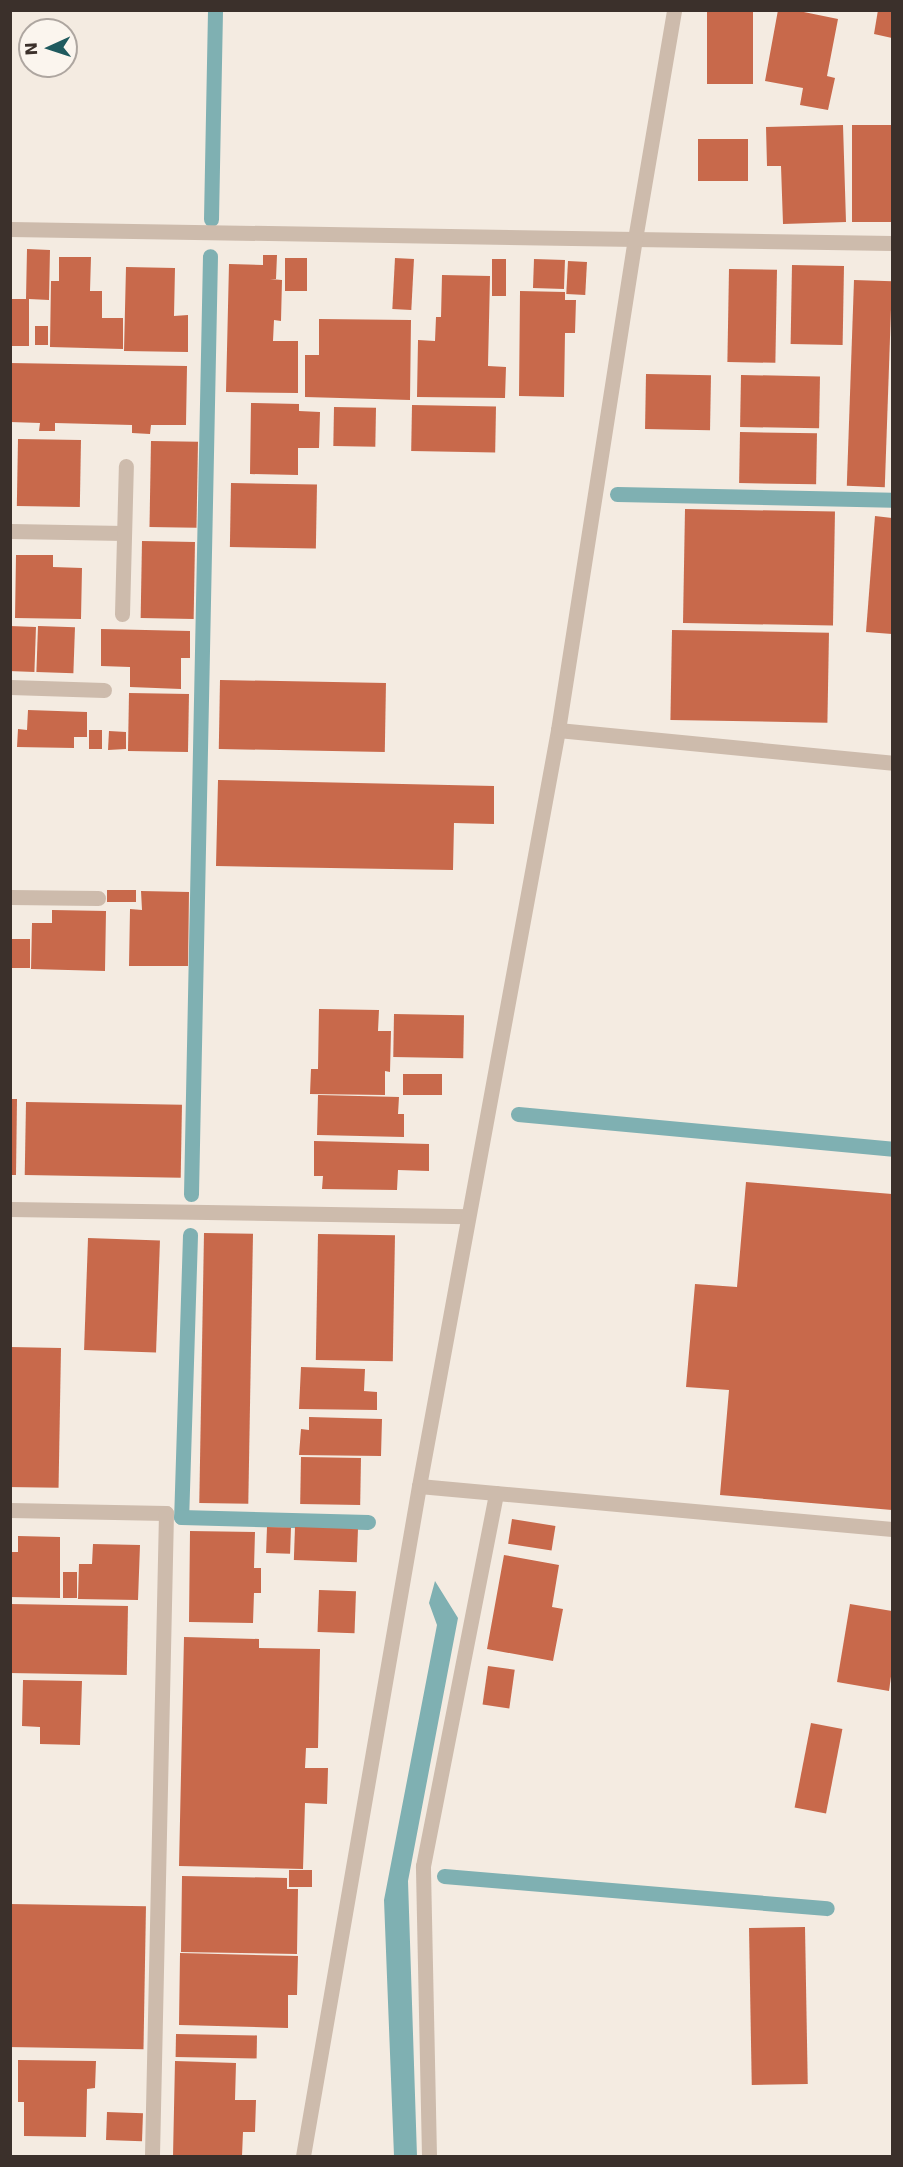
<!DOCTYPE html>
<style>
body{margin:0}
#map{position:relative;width:903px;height:2167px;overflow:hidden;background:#f4ebe1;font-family:"DejaVu Sans",sans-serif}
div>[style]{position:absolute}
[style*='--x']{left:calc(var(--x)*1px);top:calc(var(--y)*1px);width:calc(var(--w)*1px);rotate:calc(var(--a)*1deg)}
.water>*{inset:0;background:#7fb0b2}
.stream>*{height:15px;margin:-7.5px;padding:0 7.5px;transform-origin:7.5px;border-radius:7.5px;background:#7fb0b2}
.building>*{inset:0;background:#c8694b;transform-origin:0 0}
.minor>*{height:15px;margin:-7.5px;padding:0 7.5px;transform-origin:7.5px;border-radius:7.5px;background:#cdbbac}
span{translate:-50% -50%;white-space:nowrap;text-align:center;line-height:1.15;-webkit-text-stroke:4.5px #fbf5ee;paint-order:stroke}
.frame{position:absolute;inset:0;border:12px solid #3b302b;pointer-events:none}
.north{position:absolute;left:18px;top:18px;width:60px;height:60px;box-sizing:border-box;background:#fbf5ee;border:2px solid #aea6a0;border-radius:50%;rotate:267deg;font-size:16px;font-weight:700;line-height:24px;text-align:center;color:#3b302b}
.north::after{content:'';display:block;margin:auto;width:21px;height:27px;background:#1f5a5e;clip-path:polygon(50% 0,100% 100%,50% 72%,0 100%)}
</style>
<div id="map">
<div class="water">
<i style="clip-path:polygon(435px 1581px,458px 1618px,408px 1881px,417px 2156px,394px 2156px,384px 1900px,437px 1625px,429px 1603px)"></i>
</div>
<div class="stream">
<i style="--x:211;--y:219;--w:209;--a:-88.9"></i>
<i style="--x:617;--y:494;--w:275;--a:1.2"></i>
<i style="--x:518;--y:1114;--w:376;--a:5.3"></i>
<i style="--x:191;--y:1194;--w:938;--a:-88.84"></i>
<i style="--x:190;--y:1235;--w:282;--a:91.8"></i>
<i style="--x:181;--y:1517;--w:187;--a:1.5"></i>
<i style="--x:444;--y:1876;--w:384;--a:4.8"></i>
</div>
<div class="building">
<i style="left:707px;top:10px;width:46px;height:74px"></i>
<i style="clip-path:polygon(778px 10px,794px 10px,838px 19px,827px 76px,835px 78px,828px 110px,800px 105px,803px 88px,765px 81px)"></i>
<i style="clip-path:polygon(878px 10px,892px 10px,892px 38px,874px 34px)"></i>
<i style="clip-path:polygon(843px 125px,846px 222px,783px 224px,781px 166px,767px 166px,766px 127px)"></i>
<i style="left:892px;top:125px;width:97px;height:40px;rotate:90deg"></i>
<i style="left:748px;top:139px;width:42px;height:50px;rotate:90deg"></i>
<i style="clip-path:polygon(27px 249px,50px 250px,49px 300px,29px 299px,29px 346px,10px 346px,10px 299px,26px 299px)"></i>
<i style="clip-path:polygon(263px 255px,277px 255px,276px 279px,270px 279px,282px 280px,281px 321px,274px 320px,273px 341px,298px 341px,298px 393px,226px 392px,229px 264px,263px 265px)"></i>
<i style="clip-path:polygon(59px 257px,91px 257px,90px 291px,102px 291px,102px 318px,123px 318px,123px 349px,50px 347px,51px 281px,59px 281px)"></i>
<i style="left:285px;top:258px;width:22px;height:33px"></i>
<i style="left:395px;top:258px;width:19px;height:51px;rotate:3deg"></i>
<i style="left:492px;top:259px;width:14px;height:37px"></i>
<i style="left:534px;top:259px;width:31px;height:29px;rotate:2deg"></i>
<i style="left:568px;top:261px;width:19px;height:33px;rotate:3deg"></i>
<i style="left:792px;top:265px;width:52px;height:79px;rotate:1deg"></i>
<i style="clip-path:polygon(126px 267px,175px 268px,174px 316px,188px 315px,188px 352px,124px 351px)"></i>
<i style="left:729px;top:269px;width:48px;height:93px;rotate:1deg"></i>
<i style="clip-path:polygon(442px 275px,490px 276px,488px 366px,506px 367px,505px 398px,417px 397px,418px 340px,435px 341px,436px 317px,441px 317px)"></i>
<i style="left:854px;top:280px;width:38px;height:206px;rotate:2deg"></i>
<i style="clip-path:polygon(520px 291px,565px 292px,565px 300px,576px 300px,575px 333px,565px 333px,564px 397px,519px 396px)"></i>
<i style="clip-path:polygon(319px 319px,411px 320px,410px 400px,305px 397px,305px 355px,319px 355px)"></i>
<i style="left:35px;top:326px;width:13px;height:19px"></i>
<i style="clip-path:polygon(10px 363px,187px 366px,186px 425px,151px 425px,150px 434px,132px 433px,132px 425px,55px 423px,55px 431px,39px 431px,40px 423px,10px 422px)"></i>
<i style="left:646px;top:374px;width:65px;height:55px;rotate:1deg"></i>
<i style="left:741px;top:375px;width:79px;height:52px;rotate:1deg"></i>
<i style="clip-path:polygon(251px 403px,299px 404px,299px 411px,320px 412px,319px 448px,298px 448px,298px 475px,250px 474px)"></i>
<i style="left:412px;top:405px;width:84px;height:46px;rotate:1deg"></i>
<i style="left:334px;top:407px;width:42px;height:39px;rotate:1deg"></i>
<i style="left:740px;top:432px;width:77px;height:51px;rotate:1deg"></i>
<i style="left:18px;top:439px;width:63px;height:67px;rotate:1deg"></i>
<i style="left:151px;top:441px;width:47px;height:86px;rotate:1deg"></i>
<i style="left:231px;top:483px;width:86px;height:64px;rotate:1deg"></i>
<i style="left:685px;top:509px;width:150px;height:114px;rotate:1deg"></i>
<i style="clip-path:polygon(875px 516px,892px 518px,892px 634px,866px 632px)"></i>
<i style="left:142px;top:541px;width:53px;height:77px;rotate:1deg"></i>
<i style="clip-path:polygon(16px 555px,53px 555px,53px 567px,82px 568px,81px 619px,15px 618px)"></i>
<i style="left:10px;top:626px;width:26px;height:45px;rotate:2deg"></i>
<i style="left:38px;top:626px;width:37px;height:46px;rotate:2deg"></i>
<i style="clip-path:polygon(101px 629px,190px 631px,190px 658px,181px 658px,181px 689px,130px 687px,130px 667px,101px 666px)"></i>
<i style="left:672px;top:630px;width:157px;height:90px;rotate:1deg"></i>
<i style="left:220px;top:680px;width:166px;height:69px;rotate:1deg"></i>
<i style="left:129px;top:693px;width:60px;height:58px;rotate:1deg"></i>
<i style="clip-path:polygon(28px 710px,87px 712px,87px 737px,74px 737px,74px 748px,17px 747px,18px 729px,27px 730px)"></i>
<i style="left:89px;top:730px;width:13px;height:19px"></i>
<i style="clip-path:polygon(109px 731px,126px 732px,126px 749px,108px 750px)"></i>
<i style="clip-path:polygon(218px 780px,494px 786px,494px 824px,454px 823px,453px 870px,216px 866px)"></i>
<i style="left:107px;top:890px;width:29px;height:12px"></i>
<i style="clip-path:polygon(141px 891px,189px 892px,188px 966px,129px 966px,130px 909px,142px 910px)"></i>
<i style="clip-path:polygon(52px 910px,106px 911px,105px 971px,31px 969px,32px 923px,52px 923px)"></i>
<i style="left:11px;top:939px;width:19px;height:29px"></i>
<i style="clip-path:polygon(319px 1009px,379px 1010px,378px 1031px,391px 1031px,390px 1072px,385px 1071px,385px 1095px,310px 1094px,311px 1069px,318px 1069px)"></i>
<i style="left:394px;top:1014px;width:70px;height:43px;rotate:1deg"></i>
<i style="left:403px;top:1074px;width:39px;height:21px"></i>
<i style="clip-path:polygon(318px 1095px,399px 1097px,398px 1114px,404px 1114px,404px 1137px,317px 1135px)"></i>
<i style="clip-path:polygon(10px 1099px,17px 1099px,16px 1175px,10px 1175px)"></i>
<i style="left:26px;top:1102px;width:156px;height:73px;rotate:1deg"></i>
<i style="clip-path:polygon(314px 1141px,429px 1144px,429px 1171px,398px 1170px,397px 1190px,322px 1189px,323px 1176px,314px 1176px)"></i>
<i style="clip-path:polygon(746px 1182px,892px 1194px,892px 1510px,720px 1495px,729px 1390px,686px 1387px,695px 1284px,737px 1287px)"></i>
<i style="left:204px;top:1233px;width:49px;height:270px;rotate:1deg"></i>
<i style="left:318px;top:1234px;width:77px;height:126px;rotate:1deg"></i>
<i style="left:88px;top:1238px;width:72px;height:112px;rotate:2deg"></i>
<i style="left:10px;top:1347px;width:51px;height:140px;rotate:1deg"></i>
<i style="clip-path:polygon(301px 1367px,365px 1369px,364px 1391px,377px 1392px,377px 1410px,299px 1409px)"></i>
<i style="clip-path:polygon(309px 1417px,382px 1419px,381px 1456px,299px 1455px,301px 1429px,309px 1430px)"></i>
<i style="left:301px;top:1457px;width:60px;height:47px;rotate:1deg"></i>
<i style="left:512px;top:1519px;width:44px;height:25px;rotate:9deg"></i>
<i style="left:267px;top:1527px;width:24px;height:26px;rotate:2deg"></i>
<i style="left:295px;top:1527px;width:63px;height:33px;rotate:2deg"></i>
<i style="clip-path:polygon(190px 1531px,255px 1532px,254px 1568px,261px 1568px,261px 1593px,254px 1593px,253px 1623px,189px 1622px)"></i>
<i style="clip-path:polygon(18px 1536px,60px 1537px,60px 1598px,10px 1597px,10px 1552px,18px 1552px)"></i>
<i style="clip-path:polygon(93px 1544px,140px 1545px,138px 1600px,78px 1599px,79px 1564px,92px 1564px)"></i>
<i style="clip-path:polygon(504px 1555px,559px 1565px,552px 1607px,563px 1609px,553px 1661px,487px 1649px)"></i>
<i style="left:63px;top:1572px;width:14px;height:26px"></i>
<i style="left:319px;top:1590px;width:37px;height:42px;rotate:2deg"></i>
<i style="left:10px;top:1604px;width:118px;height:69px;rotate:1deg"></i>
<i style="clip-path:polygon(850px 1604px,892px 1611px,892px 1669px,889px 1691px,837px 1682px)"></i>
<i style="clip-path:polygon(184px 1637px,259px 1639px,259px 1648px,320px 1649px,318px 1748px,306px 1748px,305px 1768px,328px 1768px,327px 1804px,305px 1803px,303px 1869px,179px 1866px)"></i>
<i style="left:488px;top:1666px;width:27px;height:39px;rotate:8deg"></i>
<i style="clip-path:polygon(23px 1680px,82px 1681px,80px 1745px,40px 1744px,40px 1727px,22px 1726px)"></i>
<i style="left:811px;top:1723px;width:32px;height:86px;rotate:11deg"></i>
<i style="left:289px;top:1870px;width:23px;height:17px"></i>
<i style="clip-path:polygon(182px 1876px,287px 1878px,287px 1889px,298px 1889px,297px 1954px,181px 1952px)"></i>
<i style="left:10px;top:1904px;width:136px;height:143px;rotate:1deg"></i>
<i style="left:805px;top:1927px;width:157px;height:56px;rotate:89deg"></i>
<i style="clip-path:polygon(180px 1953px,298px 1956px,297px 1995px,288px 1995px,288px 2028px,179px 2025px)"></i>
<i style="left:176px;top:2034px;width:81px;height:23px;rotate:1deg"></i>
<i style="clip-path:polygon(18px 2060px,96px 2061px,95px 2088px,87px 2089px,86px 2137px,24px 2136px,24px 2102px,18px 2102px)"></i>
<i style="clip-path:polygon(175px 2061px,236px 2063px,235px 2100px,256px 2100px,255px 2132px,243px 2132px,242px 2156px,173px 2156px)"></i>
<i style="left:107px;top:2112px;width:36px;height:28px;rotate:2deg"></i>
</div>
<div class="minor">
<i style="--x:10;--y:229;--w:882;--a:0.91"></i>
<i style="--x:10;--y:531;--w:114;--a:1"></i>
<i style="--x:122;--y:614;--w:148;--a:-88.5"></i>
<i style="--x:10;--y:687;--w:94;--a:1.8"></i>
<i style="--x:558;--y:730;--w:336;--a:5.6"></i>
<i style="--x:10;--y:897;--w:88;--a:0.7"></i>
<i style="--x:10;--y:1209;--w:458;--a:0.9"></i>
<i style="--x:419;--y:1486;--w:475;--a:5.2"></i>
<i style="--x:10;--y:1510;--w:156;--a:1.1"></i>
<i style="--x:166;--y:1513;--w:643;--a:91.25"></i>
<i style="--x:303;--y:2156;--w:680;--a:-80.18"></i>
<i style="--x:419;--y:1486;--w:769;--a:-79.58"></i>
<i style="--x:558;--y:730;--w:497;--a:-81.1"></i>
<i style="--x:635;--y:239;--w:232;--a:-80.3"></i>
<i style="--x:429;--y:2156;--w:290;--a:-91.2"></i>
<i style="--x:423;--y:1866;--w:380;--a:-78.9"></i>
</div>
<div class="frame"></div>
<div class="north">N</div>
</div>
